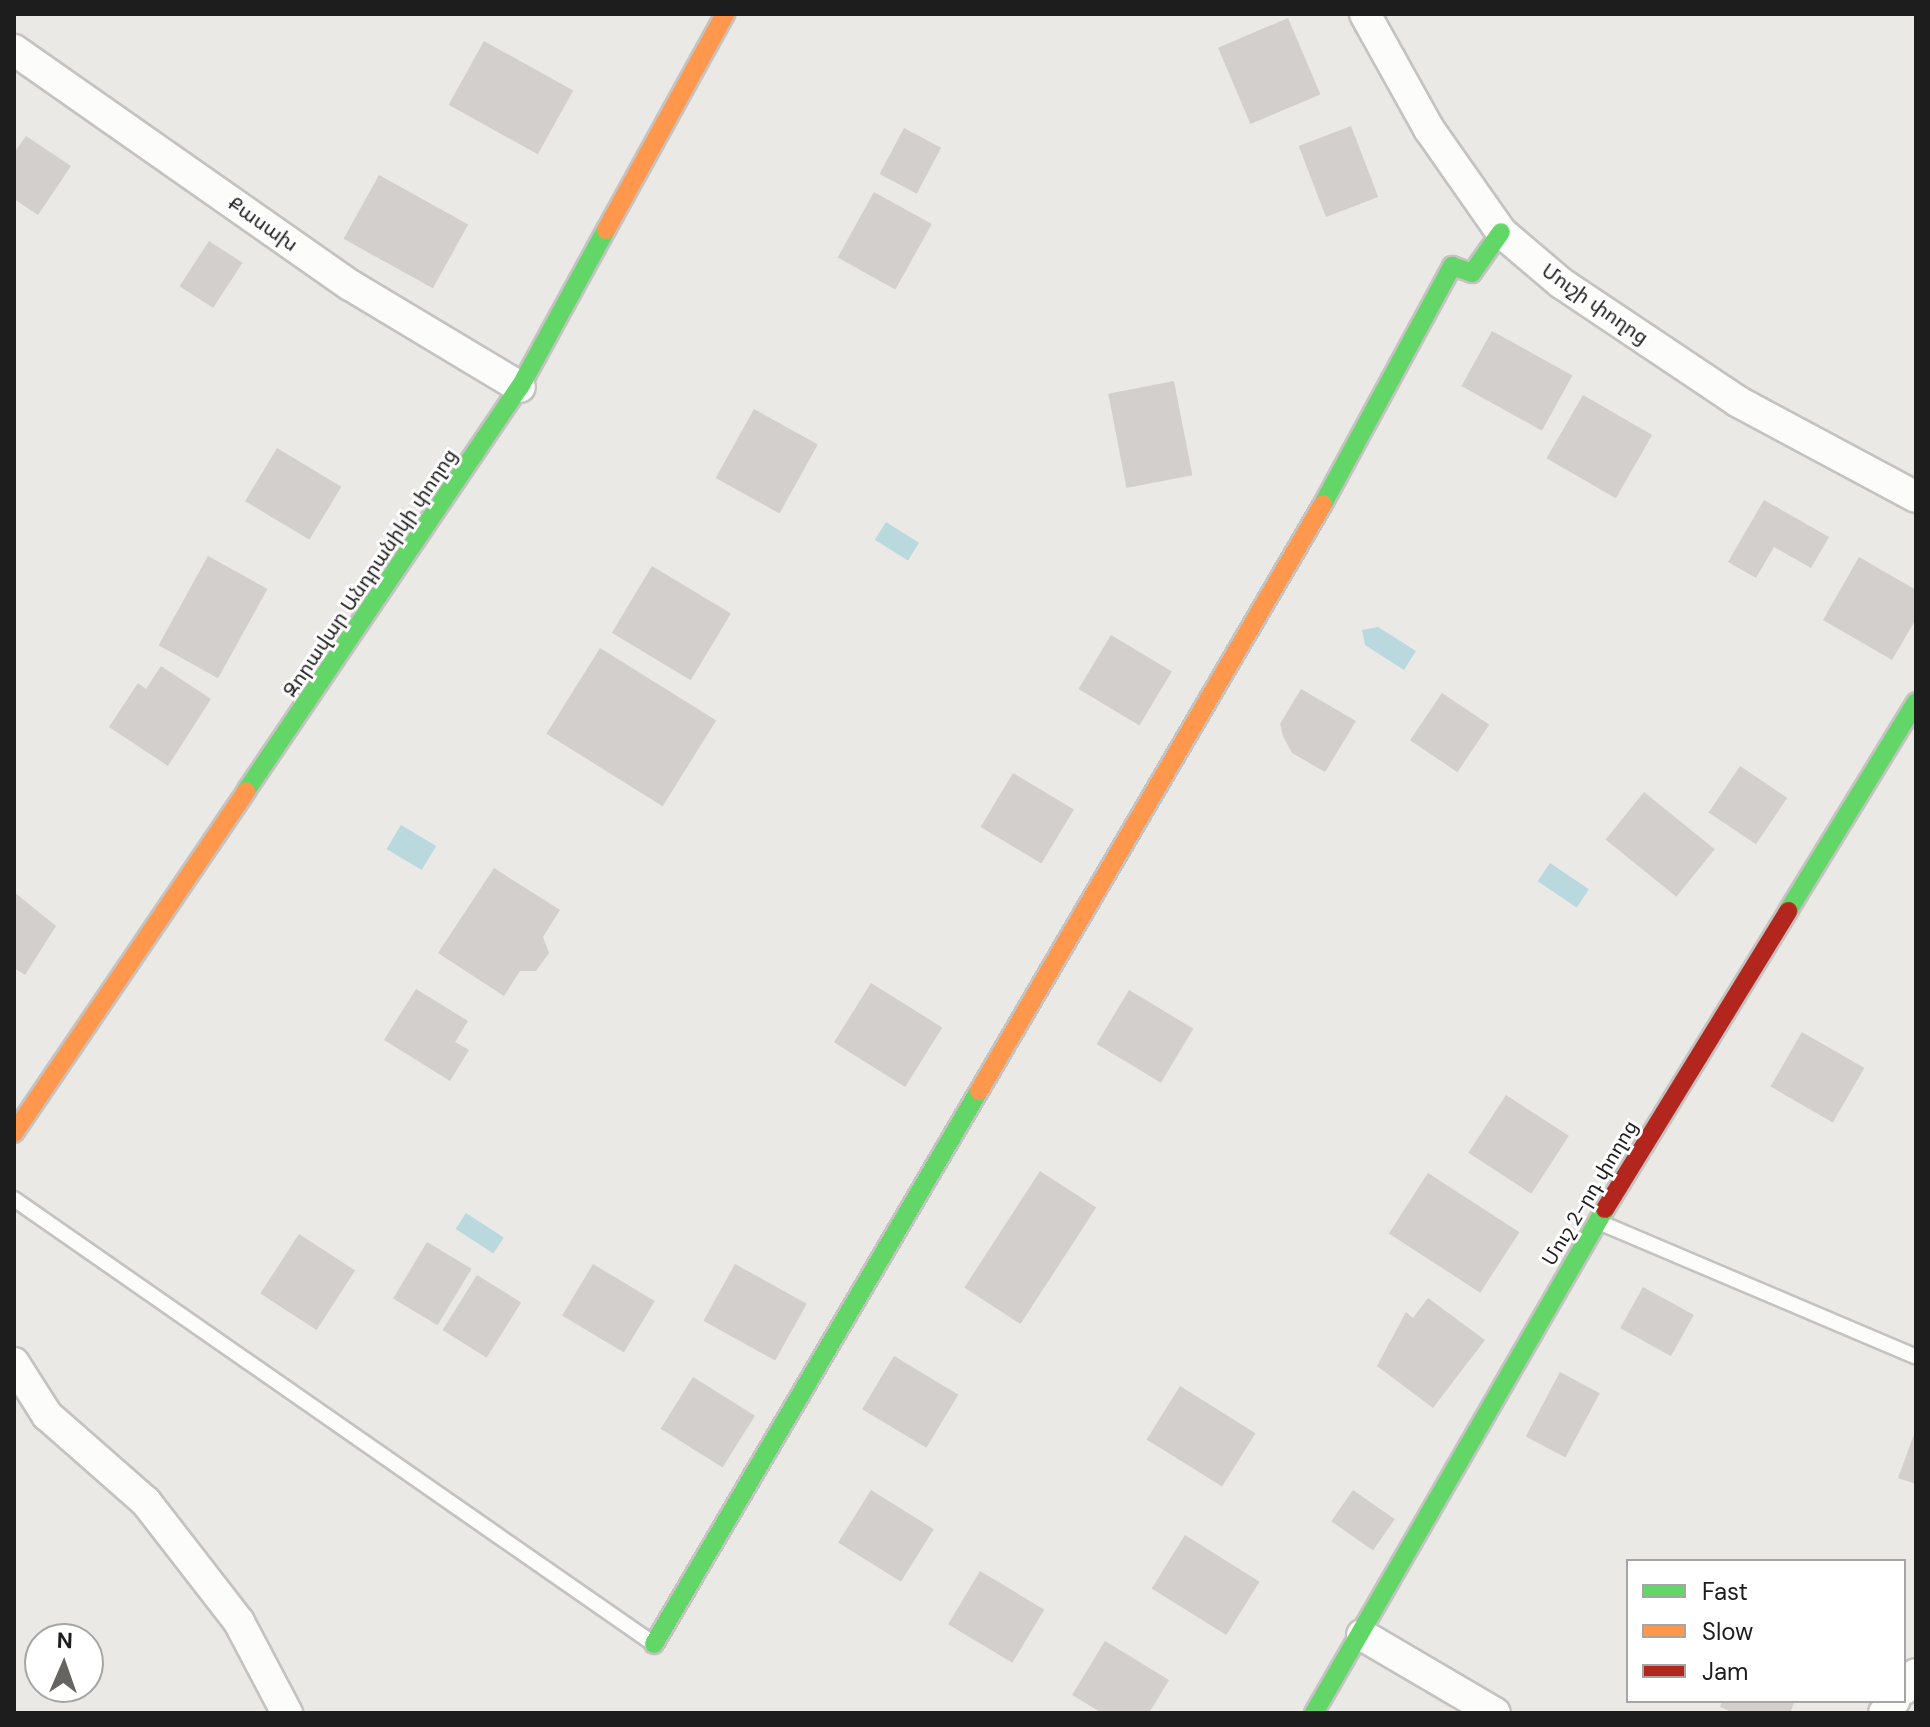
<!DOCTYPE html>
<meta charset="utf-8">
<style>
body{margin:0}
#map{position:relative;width:1930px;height:1727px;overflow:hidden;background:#ebe9e6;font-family:"DM Sans","Noto Sans Armenian",sans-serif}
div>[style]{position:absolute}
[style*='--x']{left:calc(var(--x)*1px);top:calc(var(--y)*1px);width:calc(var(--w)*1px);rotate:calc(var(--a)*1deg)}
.water>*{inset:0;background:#b9d9de;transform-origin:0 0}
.building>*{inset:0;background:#d2cfcc;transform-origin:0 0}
.roads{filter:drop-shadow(2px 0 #c4c3c2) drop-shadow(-2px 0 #c4c3c2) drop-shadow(0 2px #c4c3c2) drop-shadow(0 -2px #c4c3c2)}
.lane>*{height:14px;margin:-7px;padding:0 7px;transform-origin:7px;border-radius:7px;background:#fcfcfb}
.street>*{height:30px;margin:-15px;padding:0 15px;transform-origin:15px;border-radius:15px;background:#fcfcfb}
.fast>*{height:18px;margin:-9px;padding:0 9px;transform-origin:9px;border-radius:9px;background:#63d668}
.slow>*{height:18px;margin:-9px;padding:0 9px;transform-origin:9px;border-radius:9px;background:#ff974d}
.jam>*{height:18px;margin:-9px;padding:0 9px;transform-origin:9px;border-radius:9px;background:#b3261e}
span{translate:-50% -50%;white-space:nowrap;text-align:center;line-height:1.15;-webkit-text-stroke:6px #fff;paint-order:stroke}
.street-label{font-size:20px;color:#1d1d1d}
.frame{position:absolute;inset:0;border:16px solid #1d1d1d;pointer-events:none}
.legend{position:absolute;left:1626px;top:1559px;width:280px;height:144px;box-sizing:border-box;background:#fff;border:2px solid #a5a5a5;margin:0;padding:10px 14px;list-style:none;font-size:24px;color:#1d1d1d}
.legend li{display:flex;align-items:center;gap:16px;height:40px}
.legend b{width:40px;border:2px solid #a5a5a5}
.north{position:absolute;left:24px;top:1623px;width:80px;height:80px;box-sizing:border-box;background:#fff;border:2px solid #a5a5a5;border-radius:50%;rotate:2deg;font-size:22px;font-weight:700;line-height:32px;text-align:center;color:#1d1d1d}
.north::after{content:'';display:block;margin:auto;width:28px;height:36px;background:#656463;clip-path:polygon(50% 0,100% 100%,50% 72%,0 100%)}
</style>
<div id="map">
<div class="water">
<i style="left:886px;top:522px;width:39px;height:21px;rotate:32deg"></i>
<i style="clip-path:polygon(1378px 627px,1416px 651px,1404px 670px,1365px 645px,1362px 630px)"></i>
<i style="left:401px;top:825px;width:41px;height:28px;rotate:31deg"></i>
<i style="left:1550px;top:863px;width:47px;height:22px;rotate:34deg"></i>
<i style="left:466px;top:1213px;width:45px;height:19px;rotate:33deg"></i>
</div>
<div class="building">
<i style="left:1288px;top:18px;width:83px;height:76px;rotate:67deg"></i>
<i style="left:484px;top:41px;width:102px;height:73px;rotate:29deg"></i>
<i style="left:1351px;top:126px;width:76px;height:56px;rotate:69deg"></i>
<i style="left:904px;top:128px;width:42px;height:52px;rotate:28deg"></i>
<i style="clip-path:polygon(26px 136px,71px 166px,38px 215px,14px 199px,14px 153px)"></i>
<i style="left:379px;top:175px;width:102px;height:73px;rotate:29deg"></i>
<i style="left:874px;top:192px;width:66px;height:75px;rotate:29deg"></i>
<i style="left:209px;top:241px;width:40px;height:54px;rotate:33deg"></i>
<i style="left:1492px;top:331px;width:92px;height:63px;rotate:29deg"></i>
<i style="left:1174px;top:381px;width:96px;height:67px;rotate:79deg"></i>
<i style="left:1583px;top:395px;width:80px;height:73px;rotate:30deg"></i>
<i style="left:754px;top:409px;width:73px;height:79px;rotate:29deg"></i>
<i style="left:277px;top:448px;width:75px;height:62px;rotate:31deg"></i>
<i style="clip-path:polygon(1764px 500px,1829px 537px,1811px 568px,1774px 547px,1756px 578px,1728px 562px)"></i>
<i style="left:208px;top:556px;width:68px;height:102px;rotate:29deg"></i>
<i style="clip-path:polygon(1859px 557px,1916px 590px,1916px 619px,1892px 660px,1823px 620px)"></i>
<i style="left:652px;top:566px;width:92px;height:78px;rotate:31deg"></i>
<i style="left:1111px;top:635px;width:71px;height:63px;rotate:31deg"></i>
<i style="left:600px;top:648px;width:137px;height:101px;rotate:32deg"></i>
<i style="clip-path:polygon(161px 666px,211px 699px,168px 766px,109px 727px,138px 683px,146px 689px)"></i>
<i style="clip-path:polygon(1301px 689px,1356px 721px,1325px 772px,1292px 753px,1283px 736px,1280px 724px)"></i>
<i style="left:1442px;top:693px;width:57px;height:57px;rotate:34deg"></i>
<i style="left:1740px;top:766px;width:57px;height:56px;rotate:34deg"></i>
<i style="left:1013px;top:773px;width:71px;height:63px;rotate:31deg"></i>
<i style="left:1644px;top:792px;width:91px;height:61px;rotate:39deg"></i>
<i style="clip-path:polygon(494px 868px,560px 910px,543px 937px,549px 953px,536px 971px,520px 971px,504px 996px,438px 953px)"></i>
<i style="clip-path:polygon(14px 892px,56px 926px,25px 975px,14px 968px)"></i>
<i style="left:871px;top:983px;width:84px;height:70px;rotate:32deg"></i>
<i style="clip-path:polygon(416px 989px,468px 1021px,455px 1042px,469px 1050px,450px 1081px,384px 1040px)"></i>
<i style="left:1129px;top:990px;width:75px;height:63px;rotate:31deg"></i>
<i style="left:1802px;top:1032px;width:72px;height:63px;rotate:30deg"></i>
<i style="left:1506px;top:1095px;width:75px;height:69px;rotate:33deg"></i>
<i style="left:1040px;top:1171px;width:67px;height:139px;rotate:33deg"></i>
<i style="left:1428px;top:1173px;width:109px;height:72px;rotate:33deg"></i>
<i style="left:299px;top:1234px;width:67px;height:71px;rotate:33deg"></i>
<i style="left:427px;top:1242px;width:52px;height:66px;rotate:31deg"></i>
<i style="left:593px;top:1264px;width:72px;height:60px;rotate:31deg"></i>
<i style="left:735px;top:1264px;width:82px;height:65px;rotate:29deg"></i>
<i style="left:477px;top:1275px;width:52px;height:65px;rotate:32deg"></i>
<i style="left:1643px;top:1287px;width:58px;height:47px;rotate:29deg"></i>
<i style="clip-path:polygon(1428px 1298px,1485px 1340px,1433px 1408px,1377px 1366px,1406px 1312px,1413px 1318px)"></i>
<i style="left:894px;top:1356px;width:75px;height:62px;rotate:31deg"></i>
<i style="left:1560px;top:1372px;width:45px;height:73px;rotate:28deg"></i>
<i style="left:693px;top:1377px;width:73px;height:61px;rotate:32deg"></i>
<i style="left:1180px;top:1386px;width:89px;height:63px;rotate:32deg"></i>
<i style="clip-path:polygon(1916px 1429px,1916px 1484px,1898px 1478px)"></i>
<i style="left:871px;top:1490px;width:74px;height:62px;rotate:32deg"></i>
<i style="left:1353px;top:1490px;width:51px;height:38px;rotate:35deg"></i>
<i style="left:1185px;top:1535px;width:88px;height:63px;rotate:32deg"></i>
<i style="left:980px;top:1571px;width:75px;height:62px;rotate:31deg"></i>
<i style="clip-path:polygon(1105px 1641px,1169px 1680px,1149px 1713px,1102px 1713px,1072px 1695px)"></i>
<i style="clip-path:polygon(1722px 1701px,1795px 1701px,1790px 1713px,1734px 1713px,1720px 1707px)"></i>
</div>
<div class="roads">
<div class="lane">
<i style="--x:14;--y:1199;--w:776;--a:34.82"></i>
<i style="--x:1601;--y:1223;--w:342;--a:23"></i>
</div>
<div class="street">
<i style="--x:1365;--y:14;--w:132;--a:60.9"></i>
<i style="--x:1429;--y:129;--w:126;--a:55"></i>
<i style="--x:1501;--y:232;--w:79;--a:40.4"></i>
<i style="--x:1561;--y:283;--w:212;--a:33.8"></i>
<i style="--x:1737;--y:401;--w:203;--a:28.2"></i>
<i style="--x:14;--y:50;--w:410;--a:35"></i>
<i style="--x:350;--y:285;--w:198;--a:31"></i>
<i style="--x:14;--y:1363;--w:62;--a:57.6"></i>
<i style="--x:47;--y:1415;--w:132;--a:41.3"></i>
<i style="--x:146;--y:1502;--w:152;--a:52.2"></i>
<i style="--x:239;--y:1622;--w:103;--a:62.2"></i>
<i style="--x:1362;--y:1635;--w:154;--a:30.4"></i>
<i style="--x:1904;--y:1689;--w:19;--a:-51"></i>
<i style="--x:1884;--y:1713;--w:16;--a:-50"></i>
</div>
<div class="fast">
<i style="--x:1323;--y:504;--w:271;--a:-61.5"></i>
<i style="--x:1452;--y:266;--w:21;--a:19"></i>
<i style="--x:1472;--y:273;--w:50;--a:-54.7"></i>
<i style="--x:246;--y:791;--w:488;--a:-55.9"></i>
<i style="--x:520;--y:387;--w:179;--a:-61.3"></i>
<i style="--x:1788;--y:911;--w:245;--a:-58.5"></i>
<i style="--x:654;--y:1644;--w:641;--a:-59.56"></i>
<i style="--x:1314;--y:1713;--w:582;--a:-60"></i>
</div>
<div class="slow">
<i style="--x:606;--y:230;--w:247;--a:-61.1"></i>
<i style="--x:979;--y:1091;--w:680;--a:-59.63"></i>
<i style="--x:14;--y:1133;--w:413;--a:-55.8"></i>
</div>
<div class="jam">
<i style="--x:1605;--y:1209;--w:350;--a:-58.4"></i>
</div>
</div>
<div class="street-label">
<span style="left:263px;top:224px;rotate:35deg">Քասախ</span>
<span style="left:1595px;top:304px;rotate:35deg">Մուշի փողոց</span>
<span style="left:370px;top:573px;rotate:-56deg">Զորավար Անդրանիկի փողոց</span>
<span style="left:1590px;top:1193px;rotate:-59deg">Մուշ 2-րդ փողոց</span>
</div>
<div class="frame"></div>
<ul class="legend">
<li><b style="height:10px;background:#63d668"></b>Fast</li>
<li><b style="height:10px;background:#ff974d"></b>Slow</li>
<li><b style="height:10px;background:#b3261e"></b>Jam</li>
</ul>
<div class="north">N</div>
</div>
